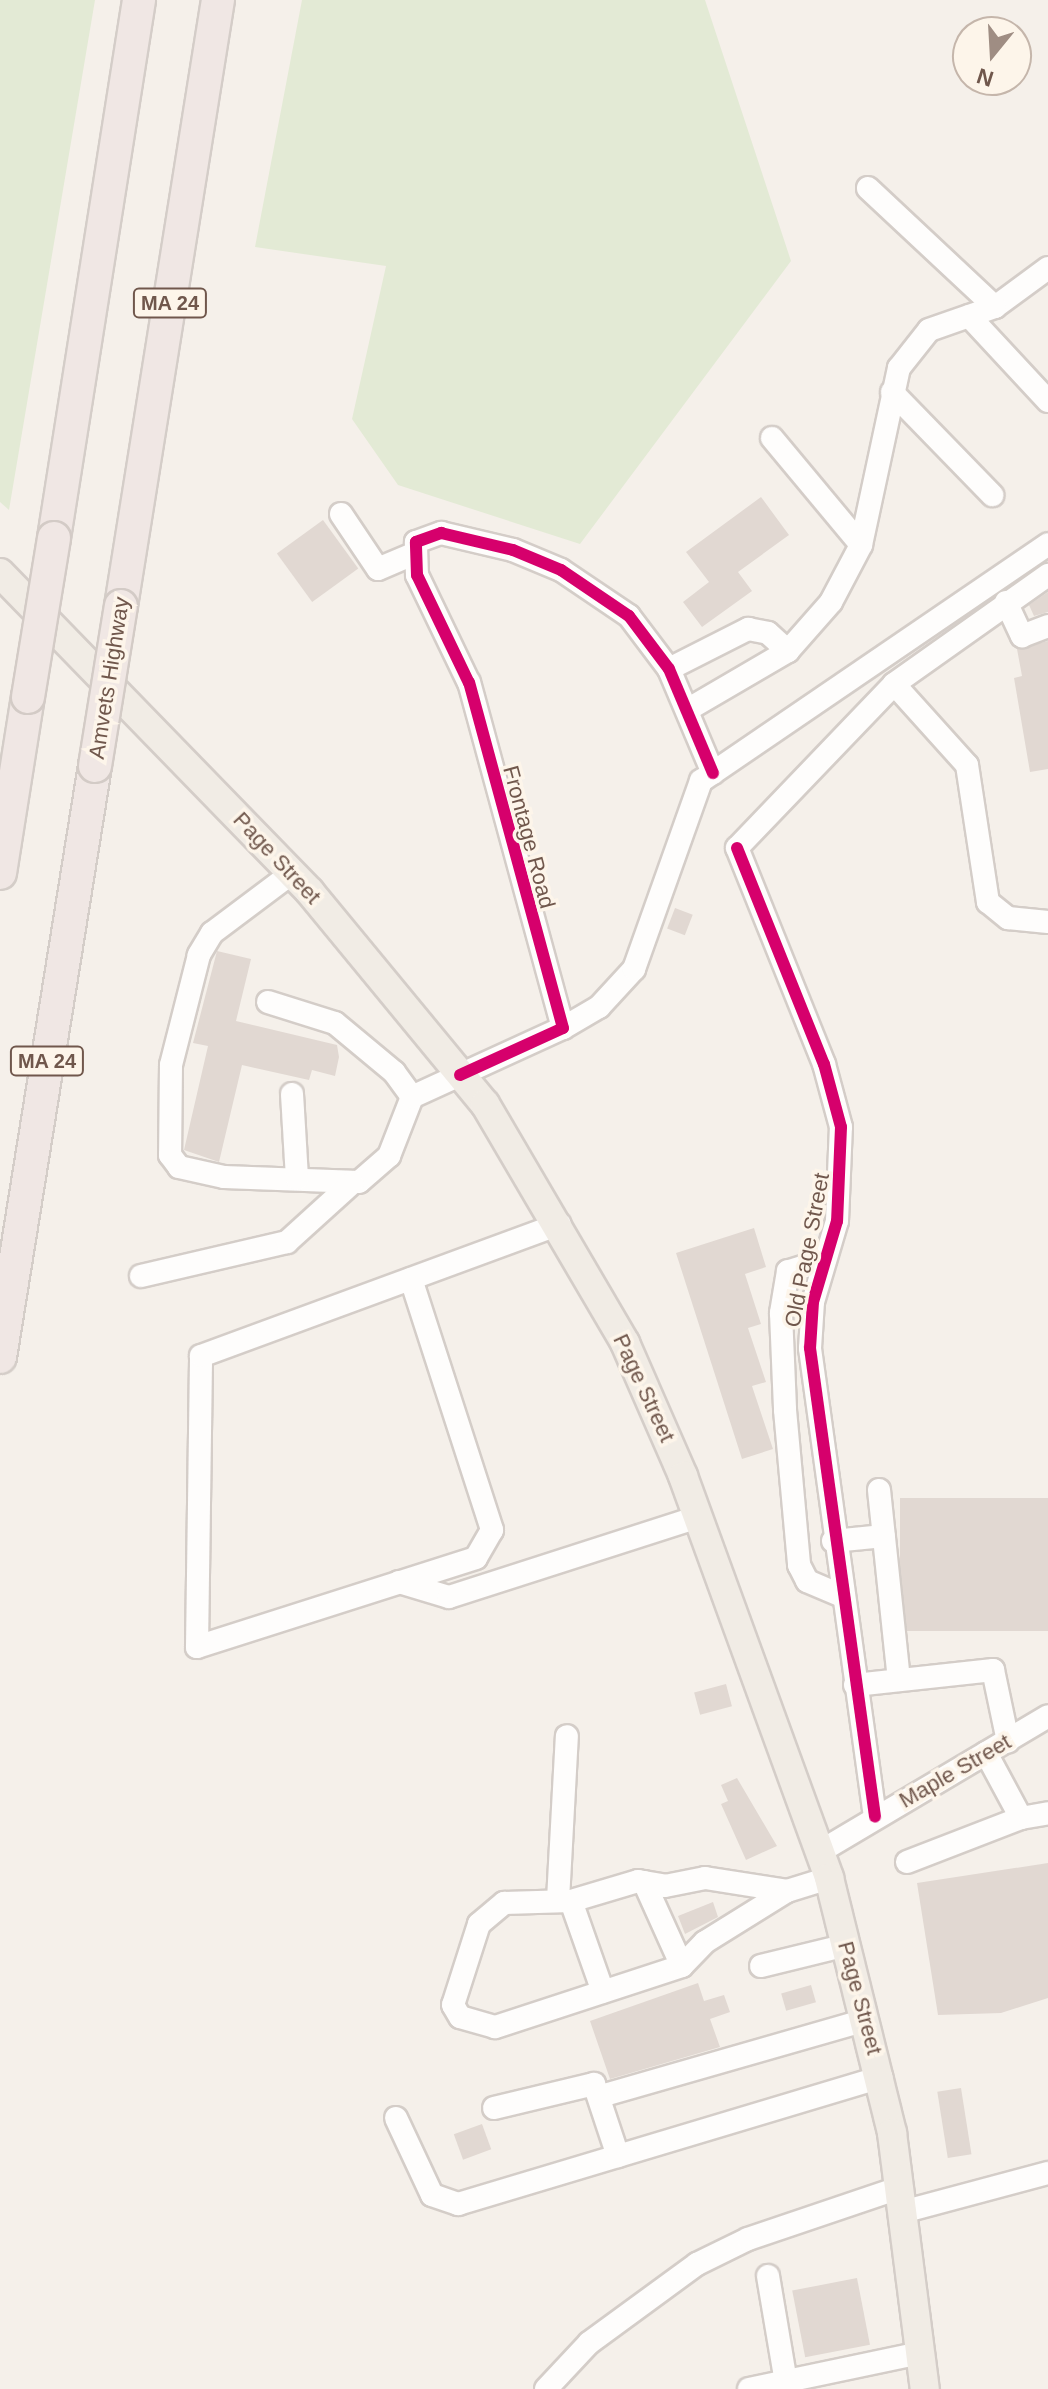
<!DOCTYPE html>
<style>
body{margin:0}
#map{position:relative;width:1048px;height:2389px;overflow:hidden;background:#f5f0ea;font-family:Helvetica,sans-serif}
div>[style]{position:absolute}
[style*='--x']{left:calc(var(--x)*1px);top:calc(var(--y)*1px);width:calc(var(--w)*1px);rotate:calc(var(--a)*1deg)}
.green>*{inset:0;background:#e3ead5}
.building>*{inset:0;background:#e1d8d2;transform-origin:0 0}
.roads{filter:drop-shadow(2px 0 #d4cdc8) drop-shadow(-2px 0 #d4cdc8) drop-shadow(0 2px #d4cdc8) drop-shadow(0 -2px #d4cdc8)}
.minor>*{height:22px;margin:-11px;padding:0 11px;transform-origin:11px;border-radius:11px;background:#fefdfc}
.major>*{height:28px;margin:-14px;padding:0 14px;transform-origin:14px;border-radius:14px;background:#f1ece5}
.highway>*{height:32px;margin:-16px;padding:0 16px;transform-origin:16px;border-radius:16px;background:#f0e7e4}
.bridges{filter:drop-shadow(2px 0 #d3cbc6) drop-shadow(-2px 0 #d3cbc6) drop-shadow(0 2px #d3cbc6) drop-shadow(0 -2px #d3cbc6)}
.highway-bridge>*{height:32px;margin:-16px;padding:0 16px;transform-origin:16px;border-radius:16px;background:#f0e7e4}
.cycleway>*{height:12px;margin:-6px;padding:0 6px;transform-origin:6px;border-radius:6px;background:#d6006c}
span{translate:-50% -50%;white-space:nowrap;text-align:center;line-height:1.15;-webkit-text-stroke:7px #fdf5ea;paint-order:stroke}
.shield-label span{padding:2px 6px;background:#fdf5ea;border:2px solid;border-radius:6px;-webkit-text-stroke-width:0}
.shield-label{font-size:20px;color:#70574c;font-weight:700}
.street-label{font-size:22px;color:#70574c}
.north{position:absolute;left:952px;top:16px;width:80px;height:80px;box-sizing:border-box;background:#fdf5ea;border:2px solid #c5b6ab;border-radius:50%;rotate:198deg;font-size:22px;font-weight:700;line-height:32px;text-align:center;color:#70574c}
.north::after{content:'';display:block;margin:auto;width:28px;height:36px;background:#9f8d83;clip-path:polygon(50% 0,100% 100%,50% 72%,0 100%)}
</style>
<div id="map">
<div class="green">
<i style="clip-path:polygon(0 0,95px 0,9px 510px,0 502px)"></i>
<i style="clip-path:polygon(302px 0,705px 0,791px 261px,580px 544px,398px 485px,352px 419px,386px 266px,255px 247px)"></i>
</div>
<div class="building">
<i style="clip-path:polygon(761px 497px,789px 535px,738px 572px,752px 591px,702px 627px,683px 602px,709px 582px,686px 552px)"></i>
<i style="left:323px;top:520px;width:60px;height:57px;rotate:54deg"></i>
<i style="clip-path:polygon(1048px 592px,1048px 612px,1034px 616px,1029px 605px)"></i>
<i style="clip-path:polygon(1048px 641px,1048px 769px,1030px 772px,1014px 678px,1022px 676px,1017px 649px)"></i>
<i style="left:675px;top:908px;width:19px;height:22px;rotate:21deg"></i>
<i style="clip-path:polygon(217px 951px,251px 959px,236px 1021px,337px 1045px,339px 1057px,335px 1076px,312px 1070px,309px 1080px,242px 1065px,219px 1162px,184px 1150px,208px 1046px,193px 1043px)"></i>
<i style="clip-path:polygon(754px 1228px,766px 1267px,745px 1274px,761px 1324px,748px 1328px,766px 1382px,752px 1386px,773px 1449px,742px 1459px,676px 1253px)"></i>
<i style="left:1048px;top:1498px;width:133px;height:148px;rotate:90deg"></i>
<i style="left:726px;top:1684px;width:23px;height:33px;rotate:75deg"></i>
<i style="clip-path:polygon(737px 1778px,777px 1846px,746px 1860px,721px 1804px,728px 1801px,721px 1785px)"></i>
<i style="clip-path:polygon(1048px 1863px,1048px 1998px,1001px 2013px,938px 2015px,917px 1883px)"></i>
<i style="clip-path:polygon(713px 1902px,718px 1917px,685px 1934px,678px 1916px)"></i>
<i style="clip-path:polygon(698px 1983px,704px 2001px,724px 1995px,730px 2012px,710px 2019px,720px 2047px,610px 2079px,590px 2021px)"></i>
<i style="left:811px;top:1985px;width:18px;height:31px;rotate:74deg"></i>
<i style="left:961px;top:2088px;width:67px;height:24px;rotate:81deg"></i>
<i style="left:482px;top:2124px;width:27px;height:30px;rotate:70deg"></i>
<i style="left:857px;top:2278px;width:68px;height:66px;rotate:79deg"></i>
</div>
<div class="roads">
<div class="minor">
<i style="--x:995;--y:307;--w:66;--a:-36.3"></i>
<i style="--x:969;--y:316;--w:116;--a:47.1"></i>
<i style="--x:892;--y:392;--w:144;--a:45.8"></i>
<i style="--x:772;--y:438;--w:139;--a:50.2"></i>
<i style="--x:341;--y:514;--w:66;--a:56.1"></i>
<i style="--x:378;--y:569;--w:38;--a:-23"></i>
<i style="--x:1006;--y:602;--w:38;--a:65"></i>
<i style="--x:1022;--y:636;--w:28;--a:-21"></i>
<i style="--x:669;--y:669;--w:89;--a:-26.9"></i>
<i style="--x:748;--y:629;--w:20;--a:11"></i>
<i style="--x:768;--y:633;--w:27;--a:42"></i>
<i style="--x:894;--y:684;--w:189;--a:-35.3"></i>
<i style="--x:687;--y:710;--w:117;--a:-30.3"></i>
<i style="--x:788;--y:651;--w:65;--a:-48.7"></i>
<i style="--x:831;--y:602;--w:64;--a:-62.2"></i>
<i style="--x:861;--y:545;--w:181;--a:-77.9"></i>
<i style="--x:899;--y:368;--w:48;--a:-51.7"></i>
<i style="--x:929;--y:330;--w:70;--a:-19.2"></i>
<i style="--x:995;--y:307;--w:174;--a:-136.9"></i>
<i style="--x:292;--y:873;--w:100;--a:143.1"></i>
<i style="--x:212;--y:933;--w:26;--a:121"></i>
<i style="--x:199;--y:955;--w:114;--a:104.3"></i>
<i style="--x:171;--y:1065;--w:90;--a:90.6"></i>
<i style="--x:170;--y:1155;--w:15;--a:53"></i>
<i style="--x:179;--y:1167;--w:46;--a:12.5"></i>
<i style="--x:224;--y:1177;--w:135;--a:2.1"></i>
<i style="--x:359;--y:1182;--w:40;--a:-41"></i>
<i style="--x:389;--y:1156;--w:63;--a:-68.7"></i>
<i style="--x:412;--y:1097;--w:166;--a:-24.6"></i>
<i style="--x:563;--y:1028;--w:358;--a:-105.2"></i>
<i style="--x:469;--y:683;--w:120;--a:-115.7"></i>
<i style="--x:417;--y:575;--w:33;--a:-92"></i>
<i style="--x:416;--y:542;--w:27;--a:-20"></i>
<i style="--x:441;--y:533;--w:74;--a:13.3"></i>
<i style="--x:513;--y:550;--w:52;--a:22.6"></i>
<i style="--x:561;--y:570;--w:82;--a:34.1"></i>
<i style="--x:629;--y:616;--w:66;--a:53"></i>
<i style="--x:669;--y:669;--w:113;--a:67.1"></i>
<i style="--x:268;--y:1002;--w:70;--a:17.4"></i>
<i style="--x:335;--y:1023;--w:77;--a:39.7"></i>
<i style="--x:394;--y:1072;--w:31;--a:54"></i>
<i style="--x:563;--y:1028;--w:42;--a:-30.3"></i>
<i style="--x:599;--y:1007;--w:52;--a:-47.4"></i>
<i style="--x:634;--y:969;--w:200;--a:-70.4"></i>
<i style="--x:701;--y:781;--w:420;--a:-34.3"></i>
<i style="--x:292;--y:1094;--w:85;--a:86.6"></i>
<i style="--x:825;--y:1260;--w:39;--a:163"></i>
<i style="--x:788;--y:1271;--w:43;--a:99.5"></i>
<i style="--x:781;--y:1313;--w:97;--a:87.6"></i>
<i style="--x:785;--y:1410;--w:156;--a:84.8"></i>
<i style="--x:799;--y:1565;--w:18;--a:63"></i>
<i style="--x:807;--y:1581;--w:36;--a:23"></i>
<i style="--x:141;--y:1276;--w:150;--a:-13.1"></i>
<i style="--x:287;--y:1242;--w:88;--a:-42.2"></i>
<i style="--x:411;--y:1279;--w:264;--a:72.1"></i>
<i style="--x:492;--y:1530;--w:32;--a:120"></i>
<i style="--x:476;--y:1558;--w:293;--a:162.3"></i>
<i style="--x:197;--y:1647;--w:291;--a:-89.2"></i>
<i style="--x:201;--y:1356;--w:382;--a:-20.2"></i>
<i style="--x:879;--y:1490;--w:190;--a:84"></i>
<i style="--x:833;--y:1541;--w:51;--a:-5.6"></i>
<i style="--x:399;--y:1582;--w:52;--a:16.7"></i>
<i style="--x:449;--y:1597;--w:262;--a:-17.8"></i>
<i style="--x:855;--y:1685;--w:139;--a:-6.2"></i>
<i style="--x:993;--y:1670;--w:73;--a:78.1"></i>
<i style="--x:986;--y:1753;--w:74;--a:61.7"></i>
<i style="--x:1021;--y:1818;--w:27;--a:-10"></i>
<i style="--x:875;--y:1817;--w:473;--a:-97.9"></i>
<i style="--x:810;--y:1348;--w:46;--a:-86.3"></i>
<i style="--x:813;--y:1302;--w:84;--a:-73.5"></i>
<i style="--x:837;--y:1221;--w:94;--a:-87.6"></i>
<i style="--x:841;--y:1127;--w:65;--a:-105.1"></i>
<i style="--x:824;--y:1064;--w:233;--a:-111.9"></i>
<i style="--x:737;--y:848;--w:227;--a:-46.2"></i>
<i style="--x:894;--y:684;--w:109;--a:48"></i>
<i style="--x:967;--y:765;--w:139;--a:81.3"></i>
<i style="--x:988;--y:902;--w:26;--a:39"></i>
<i style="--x:1008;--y:918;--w:40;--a:5.7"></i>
<i style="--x:821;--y:1851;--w:264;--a:-30.7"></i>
<i style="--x:907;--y:1862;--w:122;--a:-21.1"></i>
<i style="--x:644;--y:1882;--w:92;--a:65.7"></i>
<i style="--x:787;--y:1891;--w:97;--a:148.1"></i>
<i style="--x:705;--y:1942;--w:33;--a:134"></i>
<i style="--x:682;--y:1966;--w:197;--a:161.9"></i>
<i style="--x:495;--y:2027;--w:36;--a:-164"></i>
<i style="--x:460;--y:2017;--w:14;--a:-120"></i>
<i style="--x:453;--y:2005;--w:85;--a:-72.2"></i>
<i style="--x:479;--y:1924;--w:33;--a:-40"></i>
<i style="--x:504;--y:1903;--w:67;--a:-1.7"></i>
<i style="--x:571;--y:1901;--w:70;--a:-16.6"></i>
<i style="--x:638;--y:1881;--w:27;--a:10"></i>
<i style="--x:665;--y:1886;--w:41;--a:-11.3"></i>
<i style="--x:705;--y:1878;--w:83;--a:9"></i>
<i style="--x:787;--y:1891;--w:44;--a:-17.2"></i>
<i style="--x:558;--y:1900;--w:164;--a:-86.9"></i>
<i style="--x:571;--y:1901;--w:96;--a:70.6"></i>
<i style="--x:761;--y:1966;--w:89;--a:-13.7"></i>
<i style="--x:601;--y:2096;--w:276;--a:-16"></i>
<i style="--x:494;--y:2108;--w:103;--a:-13.5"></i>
<i style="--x:594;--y:2084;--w:76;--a:71.6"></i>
<i style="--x:396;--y:2118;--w:85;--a:64.9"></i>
<i style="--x:432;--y:2195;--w:28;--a:19"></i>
<i style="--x:458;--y:2204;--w:442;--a:-16.7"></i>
<i style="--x:902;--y:2212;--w:151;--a:-15"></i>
<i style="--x:768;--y:2276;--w:101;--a:80.4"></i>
<i style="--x:546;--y:2389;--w:63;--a:-46.9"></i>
<i style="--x:589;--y:2343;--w:134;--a:-36.2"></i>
<i style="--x:697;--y:2264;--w:57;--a:-26.1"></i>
<i style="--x:748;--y:2239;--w:159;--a:-18.7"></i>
<i style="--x:749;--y:2389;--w:175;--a:-11.9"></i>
</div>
<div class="major">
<i style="--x:0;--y:573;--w:445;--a:45.8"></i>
<i style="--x:310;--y:892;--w:275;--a:50.5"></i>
<i style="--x:485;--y:1104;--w:277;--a:59.6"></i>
<i style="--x:625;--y:1343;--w:145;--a:66.4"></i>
<i style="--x:683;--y:1476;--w:428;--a:70"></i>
<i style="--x:829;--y:1878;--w:263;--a:76.1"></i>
<i style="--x:892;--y:2133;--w:258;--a:82.7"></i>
</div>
<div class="highway">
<i style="--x:54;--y:538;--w:545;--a:-81.02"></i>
<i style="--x:121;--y:606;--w:614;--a:-80.91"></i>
<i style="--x:0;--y:873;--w:178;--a:-81"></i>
<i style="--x:0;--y:1357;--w:599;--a:-80.87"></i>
</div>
</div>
<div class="bridges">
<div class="highway-bridge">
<i style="--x:28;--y:697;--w:161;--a:-80.7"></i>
<i style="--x:95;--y:766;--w:162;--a:-80.8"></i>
</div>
</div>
<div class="cycleway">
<i style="--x:737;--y:848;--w:233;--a:68.1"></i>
<i style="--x:824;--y:1064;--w:65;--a:74.9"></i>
<i style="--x:841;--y:1127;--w:94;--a:92.4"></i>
<i style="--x:837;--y:1221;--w:84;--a:106.5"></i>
<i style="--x:813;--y:1302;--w:46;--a:93.7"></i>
<i style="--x:810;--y:1348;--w:473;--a:82.1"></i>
<i style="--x:460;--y:1075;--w:113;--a:-24.5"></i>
<i style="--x:563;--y:1028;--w:358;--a:-105.2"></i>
<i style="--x:469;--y:683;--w:120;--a:-115.7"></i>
<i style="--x:417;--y:575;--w:33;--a:-92"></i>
<i style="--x:416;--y:542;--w:27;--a:-20"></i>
<i style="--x:441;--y:533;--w:74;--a:13.3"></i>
<i style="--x:513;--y:550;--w:52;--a:22.6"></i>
<i style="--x:561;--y:570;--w:82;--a:34.1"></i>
<i style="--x:629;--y:616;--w:66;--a:53"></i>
<i style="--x:669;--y:669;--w:113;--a:67.1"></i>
</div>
<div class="shield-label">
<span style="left:170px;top:303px">MA 24</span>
<span style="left:47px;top:1061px">MA 24</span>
</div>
<div class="street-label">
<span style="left:109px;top:678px;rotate:-81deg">Amvets Highway</span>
<span style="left:529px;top:837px;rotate:75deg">Frontage Road</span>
<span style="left:277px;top:858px;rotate:47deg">Page Street</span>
<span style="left:807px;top:1250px;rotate:-79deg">Old Page Street</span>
<span style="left:644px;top:1388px;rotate:65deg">Page Street</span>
<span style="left:955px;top:1771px;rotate:-30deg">Maple Street</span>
<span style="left:860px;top:1998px;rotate:75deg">Page Street</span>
</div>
<div class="north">N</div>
</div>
